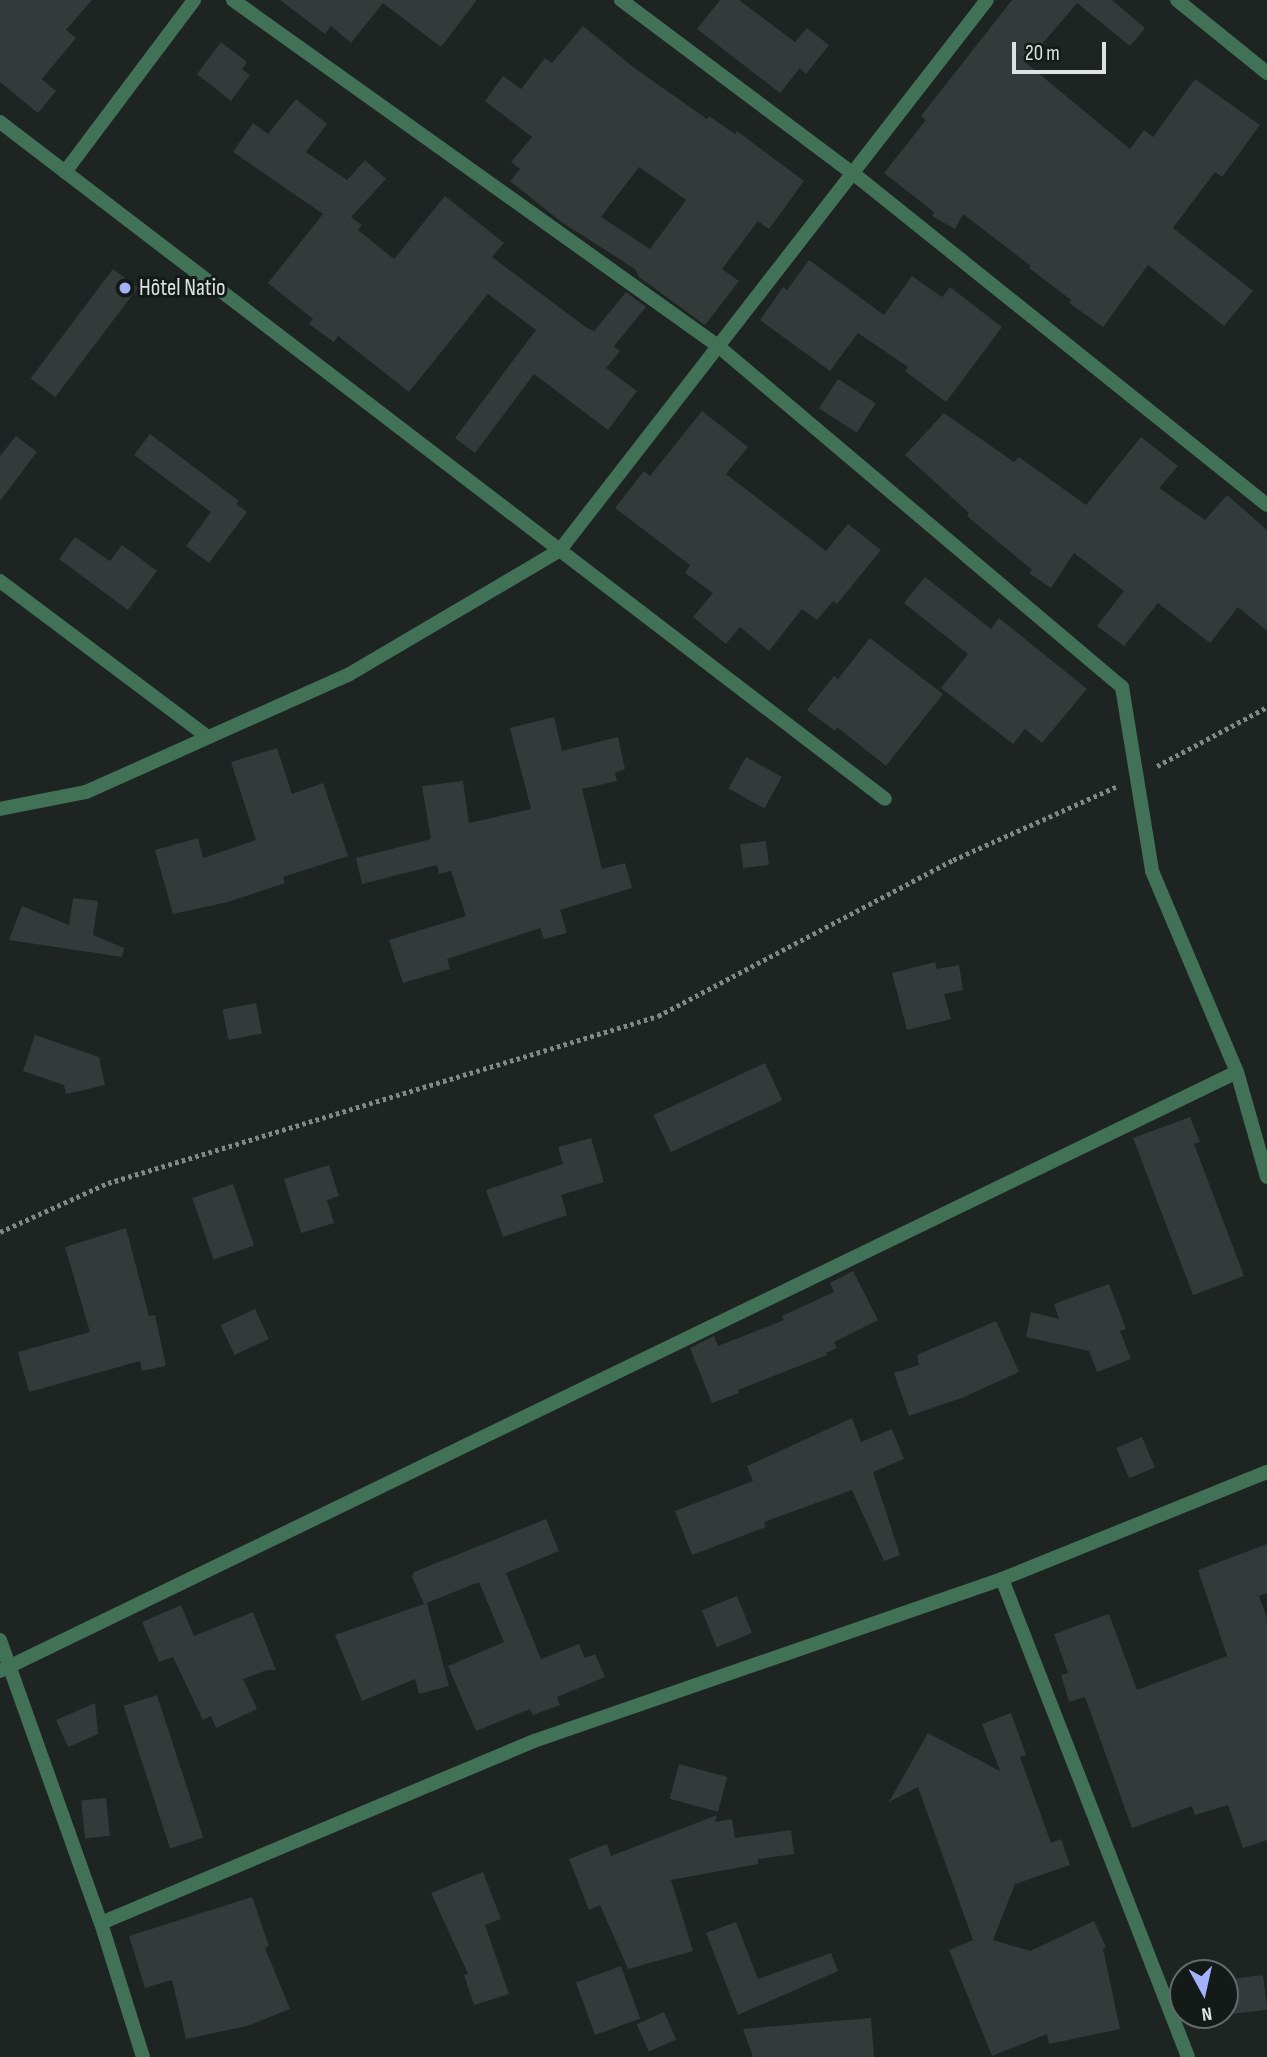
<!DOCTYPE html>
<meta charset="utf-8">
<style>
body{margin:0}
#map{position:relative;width:1267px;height:2057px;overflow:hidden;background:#1d2422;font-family:"Sofia Sans Condensed",sans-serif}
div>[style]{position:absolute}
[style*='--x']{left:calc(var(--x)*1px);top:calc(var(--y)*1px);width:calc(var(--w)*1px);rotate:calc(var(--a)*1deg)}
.building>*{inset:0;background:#323a3a;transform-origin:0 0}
.path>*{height:4.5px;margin-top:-2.25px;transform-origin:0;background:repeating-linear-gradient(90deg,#828887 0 3.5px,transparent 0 7px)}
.minor>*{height:14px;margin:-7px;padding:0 7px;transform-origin:7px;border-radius:7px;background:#417156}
.dots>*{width:19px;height:19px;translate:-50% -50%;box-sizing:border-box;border:4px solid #131a18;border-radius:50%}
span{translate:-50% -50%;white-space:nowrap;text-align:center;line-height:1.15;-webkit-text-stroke:6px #131a18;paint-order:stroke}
.poi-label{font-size:23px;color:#dee3e2}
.left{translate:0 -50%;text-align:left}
.north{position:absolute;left:1169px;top:1959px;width:70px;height:70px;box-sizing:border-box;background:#131a18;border:2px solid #646a69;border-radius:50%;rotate:172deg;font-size:19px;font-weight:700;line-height:28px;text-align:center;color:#dee3e2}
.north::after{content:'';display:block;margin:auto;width:24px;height:32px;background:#a4b2fc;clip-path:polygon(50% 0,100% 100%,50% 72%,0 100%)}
.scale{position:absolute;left:1012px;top:42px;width:94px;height:32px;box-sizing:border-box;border:4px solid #dee3e2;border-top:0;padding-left:9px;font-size:21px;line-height:24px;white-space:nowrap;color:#dee3e2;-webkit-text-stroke:5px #131a18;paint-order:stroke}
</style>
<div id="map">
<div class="building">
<i style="clip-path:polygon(0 0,92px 0,66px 30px,76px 38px,42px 79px,56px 91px,38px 113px,0 82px)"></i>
<i style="clip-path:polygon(280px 0,477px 0,441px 47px,383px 3px,351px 43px,331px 26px,325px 34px)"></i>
<i style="clip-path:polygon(720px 0,739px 0,795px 42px,807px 28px,829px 45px,806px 74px,800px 68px,780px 93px,697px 29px)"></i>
<i style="clip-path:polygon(1012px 0,1112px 0,1145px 28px,1130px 46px,1077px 3px,1026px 63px,1130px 149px,1144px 130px,1153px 137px,1195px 79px,1260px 125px,1222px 177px,1215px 172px,1173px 228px,1253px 291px,1224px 326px,1148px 265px,1103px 327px,1069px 303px,1071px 300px,1029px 268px,1031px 266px,963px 214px,955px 229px,932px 216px,934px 212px,884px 173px,926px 120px,921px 116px)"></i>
<i style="clip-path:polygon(evenodd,583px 26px,633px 67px,707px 119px,709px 116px,735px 134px,737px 131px,804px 181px,769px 229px,758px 221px,722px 269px,739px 281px,705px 325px,639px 277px,635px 269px,560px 221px,510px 181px,520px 169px,511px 162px,532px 137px,485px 101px,503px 76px,521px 89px,545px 58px,552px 63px,583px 26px,639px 167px,686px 200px,650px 249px,601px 217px,639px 167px)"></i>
<i style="clip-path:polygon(221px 42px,247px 62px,242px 69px,250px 75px,231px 101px,197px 74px)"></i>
<i style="clip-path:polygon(296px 99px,327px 124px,306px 152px,347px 180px,365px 160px,386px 179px,351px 217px,362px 225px,358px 230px,394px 259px,445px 196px,504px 243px,492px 257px,587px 328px,594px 331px,626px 292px,646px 307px,614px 346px,620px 351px,606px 368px,637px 391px,608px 430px,534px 374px,475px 453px,455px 438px,536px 330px,488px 294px,409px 392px,338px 336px,334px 342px,309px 324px,313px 319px,268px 283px,323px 214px,233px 152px,253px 123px,268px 134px)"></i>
<i style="clip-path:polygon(809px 260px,884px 315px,912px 276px,942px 297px,950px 287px,1002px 327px,946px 402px,905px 371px,908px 367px,858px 333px,830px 371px,760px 320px,783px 287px,787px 290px)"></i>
<i style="left:113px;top:269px;width:31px;height:137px;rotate:37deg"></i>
<i style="left:838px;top:379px;width:45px;height:35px;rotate:33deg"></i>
<i style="clip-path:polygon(702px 411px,748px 447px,726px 474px,826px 551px,848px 524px,881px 550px,837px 604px,833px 601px,817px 620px,802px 609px,769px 651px,740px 627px,726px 644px,693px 617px,713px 593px,685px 573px,690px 565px,615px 508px,644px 471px,650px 476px)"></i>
<i style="clip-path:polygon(944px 413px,1014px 462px,1019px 457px,1086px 505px,1141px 437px,1178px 466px,1159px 488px,1205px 520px,1227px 495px,1267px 530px,1267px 631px,1238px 607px,1210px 643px,1158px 603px,1124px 646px,1097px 626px,1124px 591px,1074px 553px,1051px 588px,1029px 573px,1032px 570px,967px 516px,969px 513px,905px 455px)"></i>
<i style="clip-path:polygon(150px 434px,239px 501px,236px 504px,247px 512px,209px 563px,186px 546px,211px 512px,134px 455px)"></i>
<i style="clip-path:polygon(16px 436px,37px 452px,0 501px,0 456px)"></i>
<i style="clip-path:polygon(75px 537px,110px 561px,122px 545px,157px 571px,128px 610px,59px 559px)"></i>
<i style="clip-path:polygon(925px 577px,991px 629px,999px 618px,1087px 689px,1042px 743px,1025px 729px,1013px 744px,941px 688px,968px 654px,904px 603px)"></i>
<i style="clip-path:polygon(870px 638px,943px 694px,886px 766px,837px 727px,835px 731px,807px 710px,834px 676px,838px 679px)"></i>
<i style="clip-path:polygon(554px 717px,562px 751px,618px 737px,625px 769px,615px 773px,617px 781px,582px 789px,602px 869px,625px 863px,632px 888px,560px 910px,567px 933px,544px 939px,540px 928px,447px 959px,450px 969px,403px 983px,389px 940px,466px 916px,451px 871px,439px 874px,437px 865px,362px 884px,356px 858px,431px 839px,422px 786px,463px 781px,469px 823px,531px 809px,510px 728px)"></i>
<i style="clip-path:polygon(277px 748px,292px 794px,323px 783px,348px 856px,283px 877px,285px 883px,228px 902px,173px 914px,155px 850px,198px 838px,203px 858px,256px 840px,231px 762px)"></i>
<i style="left:746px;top:757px;width:41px;height:36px;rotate:29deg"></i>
<i style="left:766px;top:841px;width:24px;height:26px;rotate:83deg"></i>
<i style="clip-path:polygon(73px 898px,98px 901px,93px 935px,124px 948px,122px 957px,9px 940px,22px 906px,69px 925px)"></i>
<i style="clip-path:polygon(935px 962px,937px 969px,959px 965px,963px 990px,944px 994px,951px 1019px,907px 1030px,892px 973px)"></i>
<i style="left:256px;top:1003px;width:31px;height:34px;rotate:79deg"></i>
<i style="clip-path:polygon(35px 1035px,99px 1057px,105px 1085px,66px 1094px,64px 1085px,23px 1071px)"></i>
<i style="left:765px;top:1063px;width:41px;height:123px;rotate:65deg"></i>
<i style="clip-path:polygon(1190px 1117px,1200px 1142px,1194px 1144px,1244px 1276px,1193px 1295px,1133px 1138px)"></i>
<i style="clip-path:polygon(591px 1138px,604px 1182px,561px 1195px,567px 1215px,503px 1237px,486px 1190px,563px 1164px,558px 1147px)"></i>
<i style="clip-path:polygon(329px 1165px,339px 1196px,327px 1200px,334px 1223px,301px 1233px,284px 1179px)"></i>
<i style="left:233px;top:1184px;width:65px;height:43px;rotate:71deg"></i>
<i style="clip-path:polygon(126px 1228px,149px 1316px,155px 1315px,166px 1366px,142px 1371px,140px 1361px,29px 1392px,18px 1352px,90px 1332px,65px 1247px)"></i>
<i style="clip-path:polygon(853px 1271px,878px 1320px,834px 1342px,837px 1348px,826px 1353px,827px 1355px,738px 1390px,739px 1393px,712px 1403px,690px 1348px,714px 1336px,718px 1346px,784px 1320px,782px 1316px,834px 1292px,830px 1283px)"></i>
<i style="clip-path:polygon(1109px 1284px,1126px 1329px,1120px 1331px,1131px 1359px,1097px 1372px,1089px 1351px,1026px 1337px,1031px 1312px,1059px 1319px,1054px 1304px)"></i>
<i style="left:255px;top:1309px;width:33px;height:38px;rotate:65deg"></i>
<i style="clip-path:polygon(996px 1321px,1019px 1372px,964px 1397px,909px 1416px,894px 1373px,919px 1365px,917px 1355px)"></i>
<i style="clip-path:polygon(852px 1418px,861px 1442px,892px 1429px,904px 1459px,873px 1472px,900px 1555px,884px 1561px,852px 1490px,764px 1522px,766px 1527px,692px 1555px,675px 1511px,753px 1481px,747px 1466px)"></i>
<i style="left:1142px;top:1437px;width:33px;height:28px;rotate:67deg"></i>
<i style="clip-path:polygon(546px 1519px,559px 1551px,506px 1573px,541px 1659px,579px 1644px,585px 1658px,595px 1654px,605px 1677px,557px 1697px,560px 1705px,533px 1715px,530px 1709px,476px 1731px,448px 1666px,504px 1642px,479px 1582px,424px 1604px,412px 1577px,414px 1572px)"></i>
<i style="clip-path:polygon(1267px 1544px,1267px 1593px,1259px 1596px,1267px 1618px,1267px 1840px,1243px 1848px,1228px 1805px,1195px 1815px,1192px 1806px,1132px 1828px,1085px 1697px,1069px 1702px,1061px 1675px,1068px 1673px,1054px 1634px,1109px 1614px,1137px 1690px,1227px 1656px,1198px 1570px)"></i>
<i style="left:737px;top:1596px;width:40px;height:38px;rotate:68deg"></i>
<i style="clip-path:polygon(427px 1603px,449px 1686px,419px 1694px,415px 1679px,362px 1701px,335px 1635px)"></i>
<i style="clip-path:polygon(181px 1605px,194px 1636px,253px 1612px,276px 1670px,267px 1670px,243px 1679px,257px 1709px,216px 1728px,211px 1716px,203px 1720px,173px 1657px,159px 1662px,142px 1622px)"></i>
<i style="left:157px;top:1695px;width:150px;height:35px;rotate:72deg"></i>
<i style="clip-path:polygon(95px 1703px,98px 1734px,68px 1747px,56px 1720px)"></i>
<i style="clip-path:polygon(1011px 1713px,1026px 1755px,1020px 1757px,1051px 1843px,1061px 1839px,1070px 1865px,1015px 1884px,993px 1940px,1030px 1951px,1094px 1921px,1106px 1947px,1103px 1949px,1120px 2029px,1049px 2044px,1047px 2034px,992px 2056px,949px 1950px,973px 1940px,918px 1787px,889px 1802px,928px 1733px,1000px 1771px,982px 1724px)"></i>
<i style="left:679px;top:1764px;width:50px;height:36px;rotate:15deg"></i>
<i style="left:106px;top:1798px;width:38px;height:25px;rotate:84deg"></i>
<i style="clip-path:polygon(717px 1815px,715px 1822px,732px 1819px,735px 1838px,791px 1830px,794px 1854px,758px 1859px,758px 1864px,671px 1880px,693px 1951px,628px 1969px,600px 1905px,589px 1910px,569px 1859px,607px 1844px,611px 1856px)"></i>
<i style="clip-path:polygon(483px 1872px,501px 1919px,485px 1925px,509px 1994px,474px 2005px,464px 1975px,468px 1974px,431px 1893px)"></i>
<i style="clip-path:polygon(252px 1897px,269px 1946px,265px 1948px,290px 2009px,247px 2026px,186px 2039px,172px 1980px,145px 1988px,129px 1936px)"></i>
<i style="clip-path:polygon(736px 1922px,758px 1979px,831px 1953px,838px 1971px,738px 2015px,706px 1933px)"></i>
<i style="left:621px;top:1966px;width:56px;height:48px;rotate:70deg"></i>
<i style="left:1263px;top:1975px;width:35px;height:38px;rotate:83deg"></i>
<i style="left:664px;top:2012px;width:30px;height:30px;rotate:66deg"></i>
<i style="clip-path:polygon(871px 2018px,874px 2057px,753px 2057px,743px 2029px)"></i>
</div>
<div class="path">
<i style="--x:1157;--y:766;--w:125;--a:-28.2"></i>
<i style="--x:0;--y:1232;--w:119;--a:-24.4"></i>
<i style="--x:108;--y:1183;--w:575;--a:-16.89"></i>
<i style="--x:658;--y:1016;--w:334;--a:-27.9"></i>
<i style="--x:953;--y:860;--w:181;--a:-24.2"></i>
</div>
<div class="minor">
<i style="--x:233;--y:0;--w:596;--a:35.5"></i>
<i style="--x:718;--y:346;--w:529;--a:40.17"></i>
<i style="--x:1122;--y:687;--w:186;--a:80.7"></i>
<i style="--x:1152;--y:871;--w:218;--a:67.1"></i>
<i style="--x:1237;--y:1072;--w:109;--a:74.1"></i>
<i style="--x:621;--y:0;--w:291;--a:36.8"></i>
<i style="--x:854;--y:174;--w:529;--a:38.71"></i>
<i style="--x:1177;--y:0;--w:116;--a:39"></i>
<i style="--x:0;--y:122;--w:1114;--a:37.41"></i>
<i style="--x:65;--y:172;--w:215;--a:-53.1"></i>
<i style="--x:0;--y:581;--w:260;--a:36.9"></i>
<i style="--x:0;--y:809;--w:88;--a:-11.2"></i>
<i style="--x:86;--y:792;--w:287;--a:-24.1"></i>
<i style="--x:348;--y:675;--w:246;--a:-30.5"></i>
<i style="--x:560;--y:550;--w:696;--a:-52.18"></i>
<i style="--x:1002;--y:1579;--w:513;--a:68.74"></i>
<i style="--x:0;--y:1640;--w:300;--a:70.4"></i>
<i style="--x:101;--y:1923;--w:140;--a:72.6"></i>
<i style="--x:0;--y:1671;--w:1374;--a:-25.84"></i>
<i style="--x:101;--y:1923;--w:470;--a:-22.8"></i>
<i style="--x:534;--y:1741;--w:495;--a:-19.1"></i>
<i style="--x:1002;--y:1579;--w:286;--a:-22"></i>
</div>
<div class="dots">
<i style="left:125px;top:288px;background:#a4b2fc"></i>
</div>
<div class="poi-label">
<span class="left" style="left:139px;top:288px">Hôtel Natio</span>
</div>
<div class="north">N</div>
<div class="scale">20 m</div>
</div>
